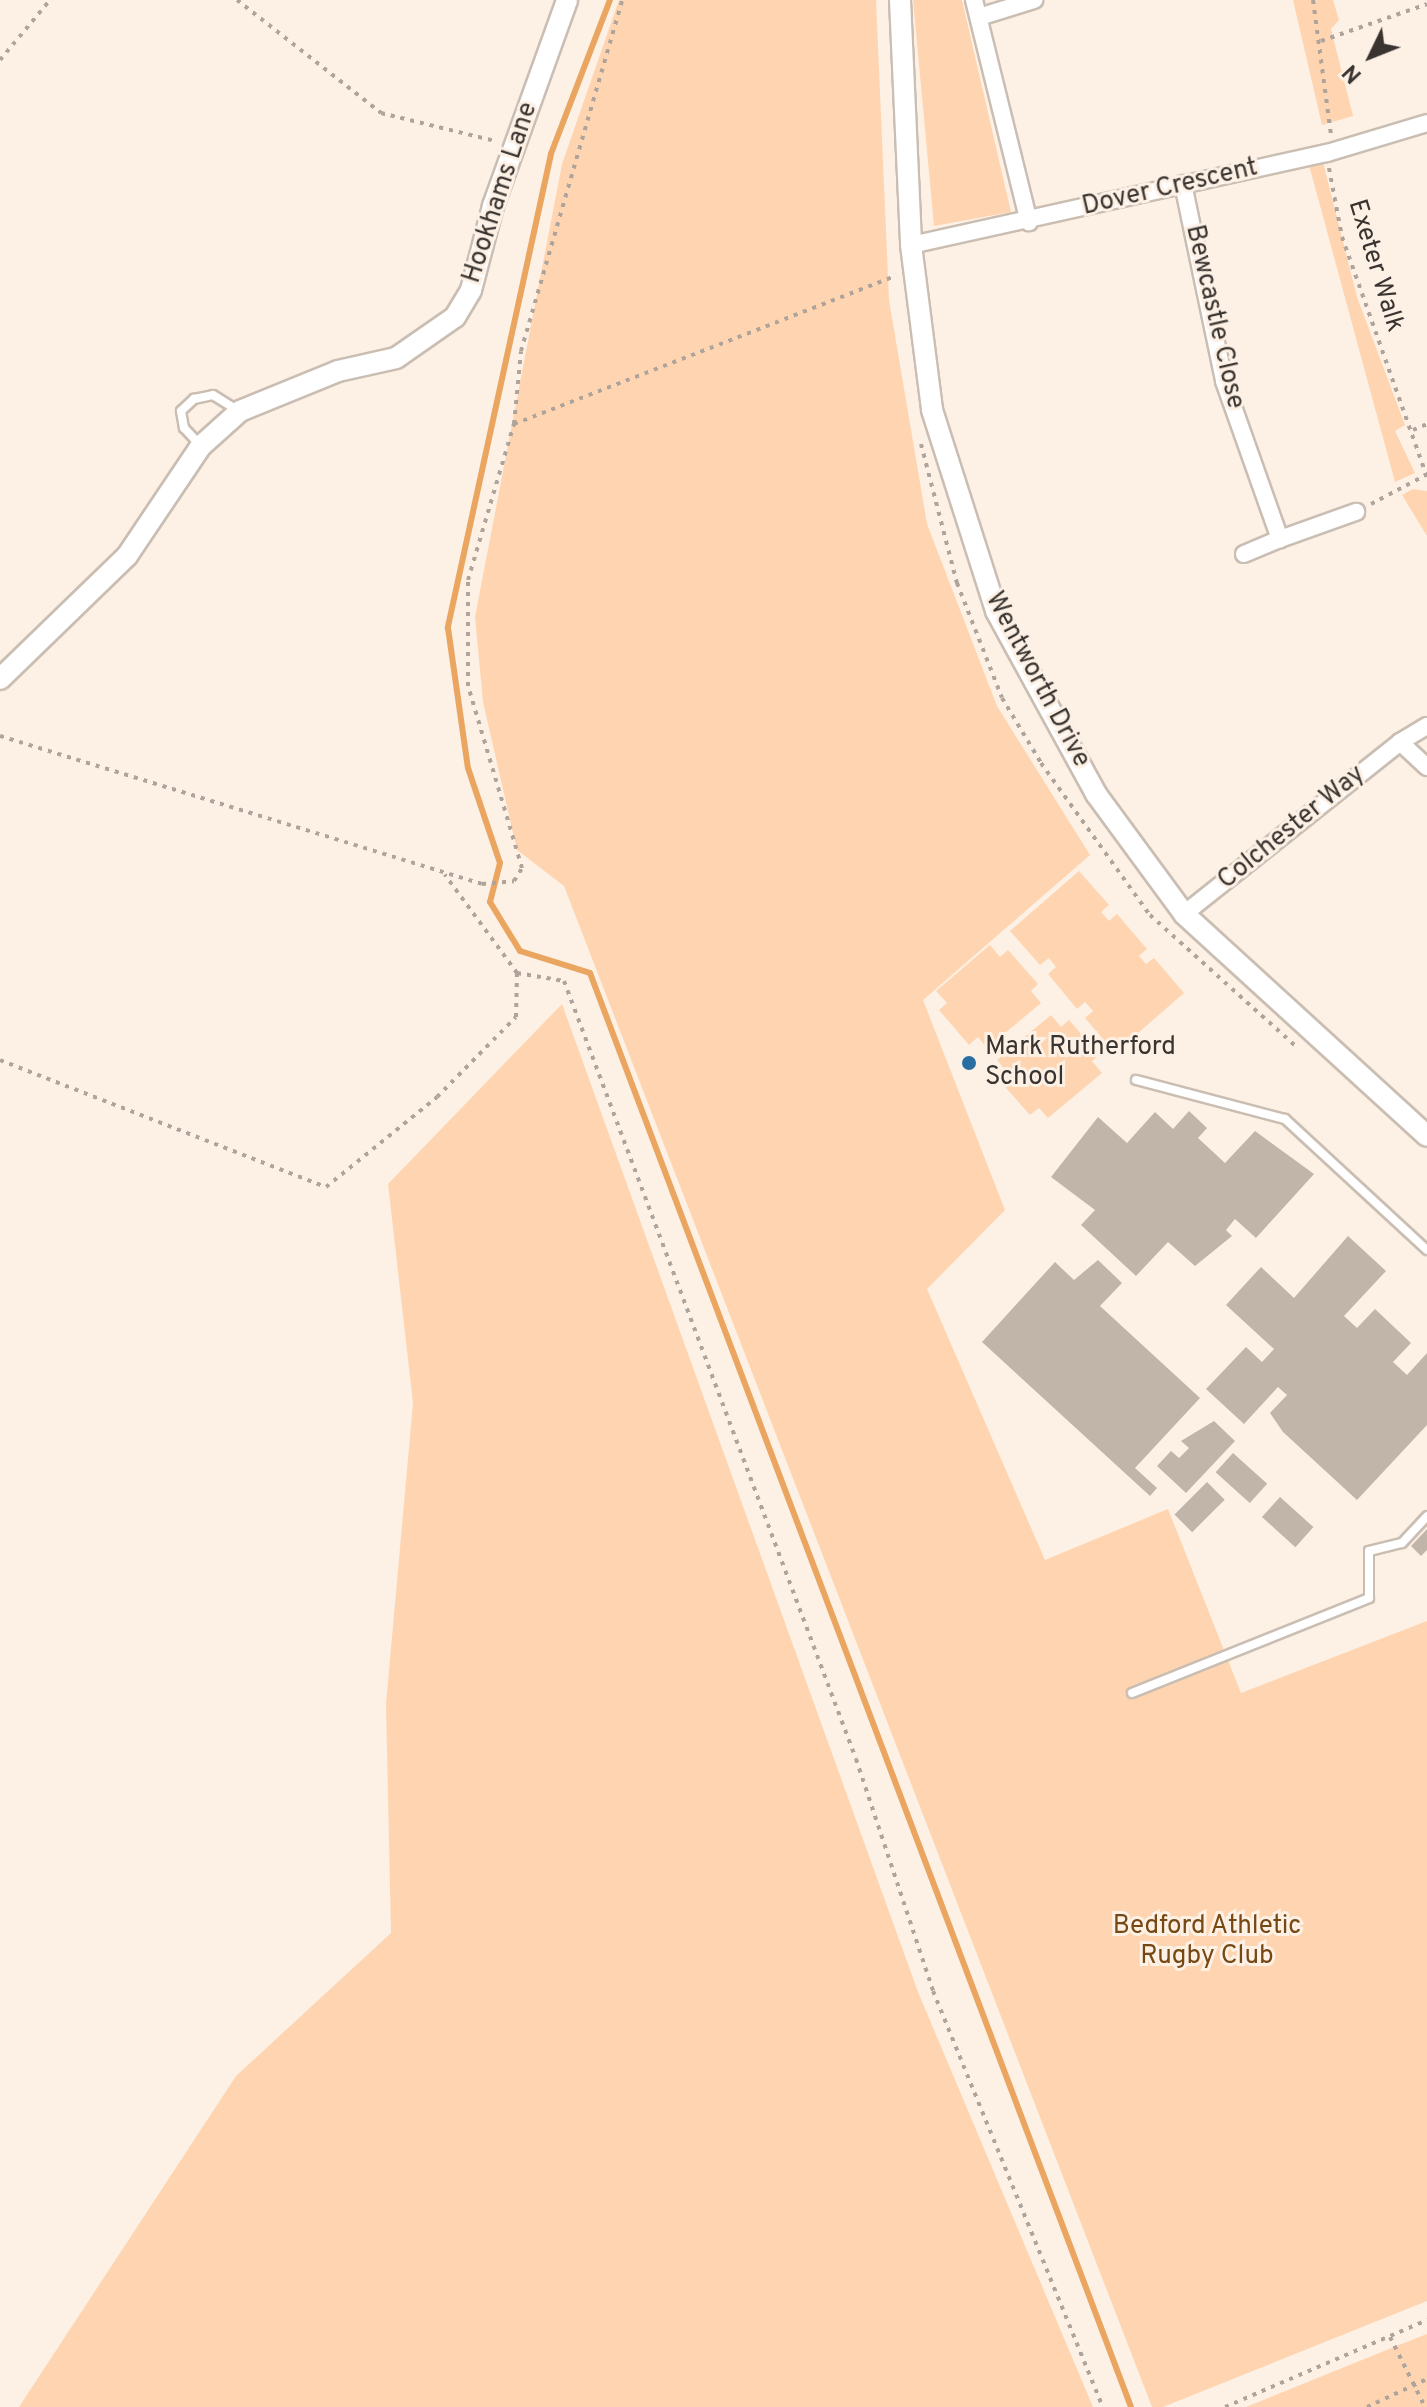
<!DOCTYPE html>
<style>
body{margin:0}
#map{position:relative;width:1427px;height:2407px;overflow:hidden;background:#fdf0e5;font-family:Overpass,sans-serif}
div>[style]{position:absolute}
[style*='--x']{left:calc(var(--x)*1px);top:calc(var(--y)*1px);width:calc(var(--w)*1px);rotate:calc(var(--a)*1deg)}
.green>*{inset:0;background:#fed5b0}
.stream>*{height:6px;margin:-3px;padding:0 3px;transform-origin:3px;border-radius:3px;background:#eaa661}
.building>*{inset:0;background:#c1b5aa;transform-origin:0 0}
.path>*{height:4px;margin-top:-2px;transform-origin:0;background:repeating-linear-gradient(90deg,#aea49c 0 4px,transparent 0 10px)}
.roads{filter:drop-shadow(2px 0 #cabeb3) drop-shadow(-2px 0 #cabeb3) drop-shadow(0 2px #cabeb3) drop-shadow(0 -2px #cabeb3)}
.service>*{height:8px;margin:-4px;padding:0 4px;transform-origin:4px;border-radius:4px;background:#fff}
.minor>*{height:16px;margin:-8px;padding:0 8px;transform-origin:8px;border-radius:8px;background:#fff}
.tertiary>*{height:20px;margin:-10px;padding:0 10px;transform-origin:10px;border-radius:10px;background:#fff}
.dots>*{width:22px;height:22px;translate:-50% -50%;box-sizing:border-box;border:4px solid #fdf0e5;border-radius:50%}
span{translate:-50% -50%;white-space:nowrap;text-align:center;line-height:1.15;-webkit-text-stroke:6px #fdf0e5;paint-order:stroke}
.street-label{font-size:26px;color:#393430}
.poi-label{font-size:26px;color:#393430}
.left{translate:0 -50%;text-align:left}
.park-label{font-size:26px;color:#754814}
.north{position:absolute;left:1331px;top:16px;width:80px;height:80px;-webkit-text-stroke:6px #fdf0e5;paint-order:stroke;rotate:227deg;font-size:22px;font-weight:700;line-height:32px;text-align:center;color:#393430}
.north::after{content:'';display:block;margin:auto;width:28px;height:36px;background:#393430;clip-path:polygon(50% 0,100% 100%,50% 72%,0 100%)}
</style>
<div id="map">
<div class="green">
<i style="clip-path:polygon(619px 0,876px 0,889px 300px,927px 524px,997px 706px,1090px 855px,923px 1000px,1005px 1210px,927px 1289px,1045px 1560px,1168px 1509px,1241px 1693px,1427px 1621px,1427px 2301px,1163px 2407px,1152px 2407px,564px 886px,517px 850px,483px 702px,475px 617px,562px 164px)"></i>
<i style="clip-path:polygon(913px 0,962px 0,1011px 212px,934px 226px)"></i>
<i style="clip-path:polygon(1293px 0,1333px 0,1339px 20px,1331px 29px,1353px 116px,1322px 125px)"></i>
<i style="clip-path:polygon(1323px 162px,1357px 297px,1405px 425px,1395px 431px,1415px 473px,1395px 482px,1309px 165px)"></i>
<i style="clip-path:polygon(1413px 489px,1427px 491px,1427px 536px,1402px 495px)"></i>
<i style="clip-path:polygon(1079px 871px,1109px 905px,1101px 912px,1109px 921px,1117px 914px,1147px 949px,1139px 956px,1146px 964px,1154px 958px,1184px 993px,1115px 1053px,1085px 1018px,1093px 1011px,1085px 1002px,1077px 1009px,1048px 974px,1056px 967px,1049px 958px,1040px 965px,1010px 931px)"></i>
<i style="clip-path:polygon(990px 945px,1000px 957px,1008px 950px,1038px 984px,1031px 991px,1041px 1003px,987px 1048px,978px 1037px,969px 1045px,939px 1010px,947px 1003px,936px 991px)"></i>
<i style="clip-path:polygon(562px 1004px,918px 1992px,1093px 2407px,19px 2407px,236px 2076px,391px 1933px,386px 1704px,413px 1403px,388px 1184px)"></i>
<i style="clip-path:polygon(1051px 1015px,1061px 1027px,1069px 1020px,1099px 1055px,1092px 1061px,1102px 1073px,1048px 1118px,1039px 1108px,1030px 1115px,1000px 1081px,1008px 1073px,997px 1060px)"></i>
<i style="clip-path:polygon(1427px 2334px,1427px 2407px,1246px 2407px,1394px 2347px)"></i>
</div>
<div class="stream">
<i style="--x:610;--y:0;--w:165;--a:111"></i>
<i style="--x:551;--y:154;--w:485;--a:102.3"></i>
<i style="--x:448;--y:628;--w:141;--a:81.9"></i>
<i style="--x:468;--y:768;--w:100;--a:71.4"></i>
<i style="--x:500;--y:863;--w:40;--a:104.4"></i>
<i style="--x:490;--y:902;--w:57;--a:58.5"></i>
<i style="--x:520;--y:951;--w:73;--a:17.4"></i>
<i style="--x:590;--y:973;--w:1533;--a:69.33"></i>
</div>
<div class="building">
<i style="clip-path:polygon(1189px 1111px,1207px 1128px,1198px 1138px,1225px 1163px,1255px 1131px,1314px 1174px,1256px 1238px,1235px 1219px,1226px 1230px,1232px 1236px,1195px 1266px,1168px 1242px,1136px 1276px,1081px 1225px,1095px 1210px,1051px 1177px,1098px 1117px,1127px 1143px,1155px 1112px,1173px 1129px)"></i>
<i style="clip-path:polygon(1348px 1236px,1386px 1271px,1344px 1316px,1357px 1328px,1375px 1309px,1411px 1343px,1393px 1362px,1407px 1375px,1427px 1353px,1427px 1425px,1357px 1500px,1283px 1432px,1270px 1413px,1287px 1395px,1278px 1387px,1244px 1424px,1206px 1389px,1246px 1347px,1262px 1362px,1274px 1349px,1226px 1305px,1261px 1267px,1294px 1298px)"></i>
<i style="clip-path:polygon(1098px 1260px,1122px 1283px,1100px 1306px,1200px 1398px,1135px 1468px,1157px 1488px,1150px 1496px,982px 1342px,1055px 1262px,1074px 1280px)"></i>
<i style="clip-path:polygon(1214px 1421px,1235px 1441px,1186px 1493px,1157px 1466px,1171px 1451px,1179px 1458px,1189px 1448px,1181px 1441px)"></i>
<i style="left:1233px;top:1453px;width:46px;height:26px;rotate:42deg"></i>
<i style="left:1207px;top:1482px;width:25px;height:46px;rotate:45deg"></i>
<i style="left:1280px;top:1497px;width:45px;height:27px;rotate:42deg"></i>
<i style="clip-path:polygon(1427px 1529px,1427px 1550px,1421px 1556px,1411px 1546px)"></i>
</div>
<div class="path">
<i style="--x:237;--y:0;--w:183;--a:38.1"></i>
<i style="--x:381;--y:113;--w:117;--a:13.8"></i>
<i style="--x:1313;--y:0;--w:136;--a:82.4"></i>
<i style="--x:1321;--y:41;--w:112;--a:-19.2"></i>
<i style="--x:0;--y:60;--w:78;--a:-50.2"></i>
<i style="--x:1329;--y:168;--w:70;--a:79.3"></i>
<i style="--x:1342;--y:237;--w:255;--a:70.5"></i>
<i style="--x:514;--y:424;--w:73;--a:-84.5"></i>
<i style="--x:521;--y:351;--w:365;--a:-73.9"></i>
<i style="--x:1413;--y:430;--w:15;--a:-23"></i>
<i style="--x:921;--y:444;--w:144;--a:75.5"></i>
<i style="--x:957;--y:583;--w:123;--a:68.6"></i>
<i style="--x:1002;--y:698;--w:76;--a:59"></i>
<i style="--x:1041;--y:763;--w:187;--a:54.4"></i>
<i style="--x:1150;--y:915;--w:200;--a:42"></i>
<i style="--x:1371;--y:504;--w:62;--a:-27.8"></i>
<i style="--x:0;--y:736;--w:504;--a:17.07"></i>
<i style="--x:482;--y:884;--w:32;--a:-5"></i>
<i style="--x:514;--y:881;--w:15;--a:-58"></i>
<i style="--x:522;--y:868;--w:190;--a:-106.5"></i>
<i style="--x:468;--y:686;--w:106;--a:-90"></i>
<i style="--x:468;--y:580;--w:163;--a:-73.6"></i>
<i style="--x:514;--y:424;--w:410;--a:-21.2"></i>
<i style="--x:517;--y:973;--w:48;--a:9.7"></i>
<i style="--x:564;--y:981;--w:831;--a:69.43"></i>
<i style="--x:856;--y:1759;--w:244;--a:71.6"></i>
<i style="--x:933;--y:1991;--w:449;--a:67.8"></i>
<i style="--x:0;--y:1060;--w:350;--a:21.3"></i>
<i style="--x:326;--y:1187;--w:143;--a:-39"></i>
<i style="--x:437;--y:1097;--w:112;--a:-45.4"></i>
<i style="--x:516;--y:1017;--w:44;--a:-88.7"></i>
<i style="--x:517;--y:973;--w:122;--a:-126.3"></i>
<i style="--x:1390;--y:2337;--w:78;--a:63.4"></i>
<i style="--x:1225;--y:2407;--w:220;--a:-23.3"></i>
<i style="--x:1367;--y:2407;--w:66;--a:-25"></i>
</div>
<div class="roads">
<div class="service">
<i style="--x:201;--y:446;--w:25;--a:-133"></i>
<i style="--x:184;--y:428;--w:17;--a:-100"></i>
<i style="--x:181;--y:411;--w:18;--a:-43"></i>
<i style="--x:194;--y:399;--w:19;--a:-12"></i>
<i style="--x:213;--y:395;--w:31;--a:32"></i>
<i style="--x:1136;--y:1080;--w:154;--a:14.7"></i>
<i style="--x:1285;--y:1119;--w:193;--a:42.7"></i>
<i style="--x:1132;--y:1693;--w:255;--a:-21.8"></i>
<i style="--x:1369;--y:1598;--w:47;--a:-90"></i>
<i style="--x:1369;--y:1551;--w:34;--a:-14"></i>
<i style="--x:1402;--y:1543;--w:37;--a:-47"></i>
</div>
<div class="minor">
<i style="--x:974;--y:0;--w:229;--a:76.1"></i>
<i style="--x:979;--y:17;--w:58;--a:-17.2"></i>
<i style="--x:1183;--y:184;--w:201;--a:78.2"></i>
<i style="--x:1224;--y:381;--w:168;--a:70.5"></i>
<i style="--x:1280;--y:539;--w:81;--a:-19.6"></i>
<i style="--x:911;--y:245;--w:426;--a:-12.5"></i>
<i style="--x:1327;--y:153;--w:104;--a:-16.7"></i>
<i style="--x:1244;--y:554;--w:39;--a:-23"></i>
<i style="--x:1400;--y:742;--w:31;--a:-31"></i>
<i style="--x:1184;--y:914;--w:276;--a:-38.5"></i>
<i style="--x:1400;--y:742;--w:37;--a:43"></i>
</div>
<div class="tertiary">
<i style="--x:900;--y:0;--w:245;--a:87.4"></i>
<i style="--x:911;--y:245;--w:166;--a:82.7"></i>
<i style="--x:932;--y:410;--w:211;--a:72.3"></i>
<i style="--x:996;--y:611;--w:209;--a:61.3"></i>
<i style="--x:1096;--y:794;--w:149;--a:53.7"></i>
<i style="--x:1184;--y:914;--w:329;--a:42.4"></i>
<i style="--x:0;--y:679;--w:177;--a:-44.1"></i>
<i style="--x:127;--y:556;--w:133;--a:-56.1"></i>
<i style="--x:201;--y:446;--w:52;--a:-41.9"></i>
<i style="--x:240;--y:411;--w:106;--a:-22.2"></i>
<i style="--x:338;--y:371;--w:59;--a:-12.6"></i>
<i style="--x:396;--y:358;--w:72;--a:-34.8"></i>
<i style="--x:455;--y:317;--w:31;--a:-59"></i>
<i style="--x:471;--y:290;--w:87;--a:-75.3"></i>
<i style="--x:493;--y:206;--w:219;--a:-70.2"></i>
</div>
</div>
<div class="dots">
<i style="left:969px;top:1063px;background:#296ea3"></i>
</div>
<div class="street-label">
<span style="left:1170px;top:188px;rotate:-13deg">Dover Crescent</span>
<span style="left:501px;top:193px;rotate:-72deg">Hookhams Lane</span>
<span style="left:1375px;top:266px;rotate:73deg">Exeter Walk</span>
<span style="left:1214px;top:317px;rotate:77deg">Bewcastle Close</span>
<span style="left:1037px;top:680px;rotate:62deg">Wentworth Drive</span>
<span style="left:1292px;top:828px;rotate:-39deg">Colchester Way</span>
</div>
<div class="poi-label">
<span class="left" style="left:985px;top:1063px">Mark Rutherford<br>School</span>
</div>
<div class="park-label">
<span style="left:1207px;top:1942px">Bedford Athletic<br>Rugby Club</span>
</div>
<div class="north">N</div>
</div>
